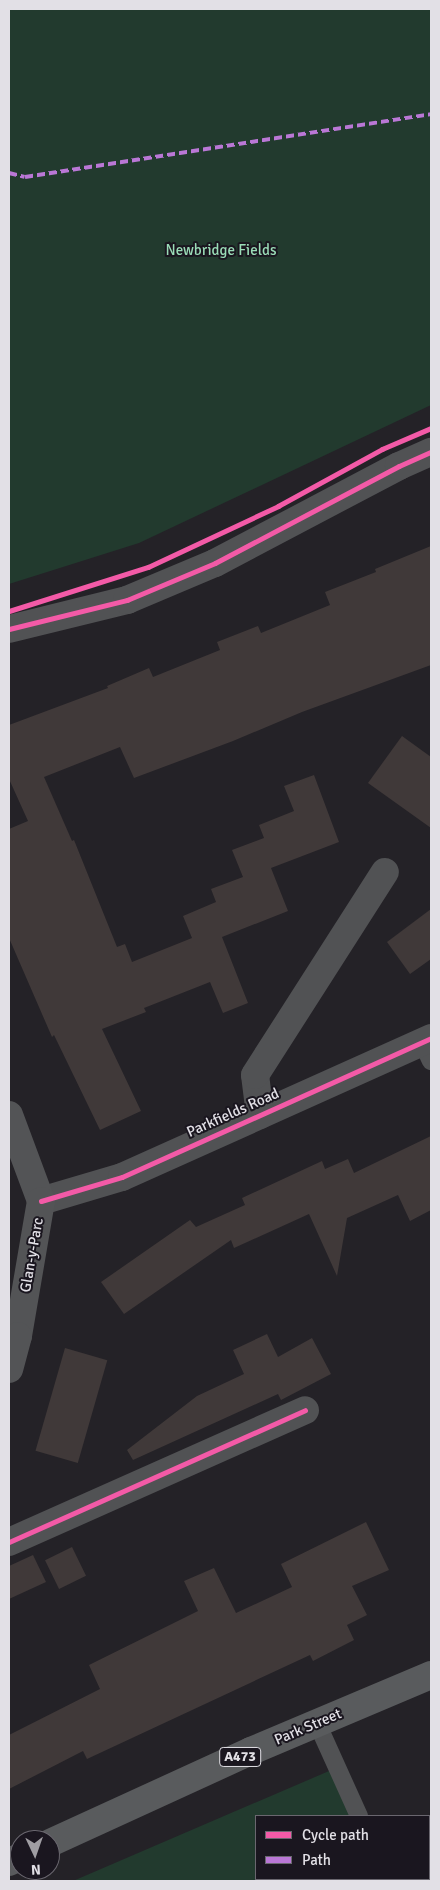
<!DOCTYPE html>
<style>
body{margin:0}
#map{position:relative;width:440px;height:1890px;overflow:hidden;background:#242227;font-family:Signika,sans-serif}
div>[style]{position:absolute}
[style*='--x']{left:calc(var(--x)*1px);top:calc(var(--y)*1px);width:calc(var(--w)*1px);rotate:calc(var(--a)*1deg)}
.green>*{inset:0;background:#223a2e}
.building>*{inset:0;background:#403939;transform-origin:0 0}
.lane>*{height:18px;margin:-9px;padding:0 9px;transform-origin:9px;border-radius:9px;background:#515254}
.street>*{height:28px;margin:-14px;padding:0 14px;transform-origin:14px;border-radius:14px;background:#515254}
.secondary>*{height:28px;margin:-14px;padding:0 14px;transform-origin:14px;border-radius:14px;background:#535456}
.primary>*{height:28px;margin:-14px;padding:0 14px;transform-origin:14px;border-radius:14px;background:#595b5d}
.quiet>*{height:4px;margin-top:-2px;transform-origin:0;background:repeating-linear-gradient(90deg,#ba77d6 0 8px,transparent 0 12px)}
.cycleway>*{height:5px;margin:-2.5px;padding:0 2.5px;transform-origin:2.5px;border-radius:2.5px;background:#f35aa7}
span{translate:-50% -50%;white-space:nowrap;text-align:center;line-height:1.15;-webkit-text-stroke:4px #1a161f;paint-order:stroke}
.shield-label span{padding:1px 4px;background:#1a161f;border:1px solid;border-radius:4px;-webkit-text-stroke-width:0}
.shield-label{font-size:14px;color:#e2e0e6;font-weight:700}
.park-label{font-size:15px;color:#9adcb7}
.street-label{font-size:15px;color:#e2e0e6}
.frame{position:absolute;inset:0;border:10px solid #e2e0e6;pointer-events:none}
.legend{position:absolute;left:255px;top:1815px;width:175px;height:65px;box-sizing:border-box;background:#1a161f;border:1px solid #6a676f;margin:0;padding:6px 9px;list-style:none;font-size:15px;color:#e2e0e6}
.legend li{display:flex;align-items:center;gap:10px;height:25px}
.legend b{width:25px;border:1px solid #6a676f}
.north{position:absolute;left:10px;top:1830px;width:50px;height:50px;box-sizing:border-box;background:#1a161f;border:1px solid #6a676f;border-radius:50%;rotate:177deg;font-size:14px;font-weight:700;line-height:20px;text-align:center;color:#e2e0e6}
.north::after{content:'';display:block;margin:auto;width:18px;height:22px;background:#a09ea3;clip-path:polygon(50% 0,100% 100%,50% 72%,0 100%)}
</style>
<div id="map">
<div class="green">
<i style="clip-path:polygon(9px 9px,431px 9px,431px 405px,139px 543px,9px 584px)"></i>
<i style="clip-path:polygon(336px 1768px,356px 1816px,256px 1816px,256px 1879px,381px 1879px,382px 1881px,73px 1881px)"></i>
</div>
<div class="building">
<i style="clip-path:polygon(431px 546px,431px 665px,302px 712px,233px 741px,134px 778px,120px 747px,44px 777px,72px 841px,74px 840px,117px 947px,125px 944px,132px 962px,192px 938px,183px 916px,216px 902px,211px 889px,243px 877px,232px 850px,264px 838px,259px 825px,294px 811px,284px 786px,314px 775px,339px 842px,271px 868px,288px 911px,222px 937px,248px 1003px,223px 1013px,210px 982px,144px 1008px,146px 1012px,102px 1029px,141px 1111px,100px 1130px,54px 1035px,52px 1037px,9px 938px,9px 829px,28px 821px,9px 779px,9px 725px,108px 688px,107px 686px,149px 668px,153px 677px,220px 650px,217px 642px,258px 626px,261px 633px,330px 605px,325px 592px,376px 572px,375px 569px)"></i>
<i style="clip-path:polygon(402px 736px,431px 757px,431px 828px,368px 783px)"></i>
<i style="clip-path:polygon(431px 909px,431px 959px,410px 974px,387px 942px)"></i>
<i style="clip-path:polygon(431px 1136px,431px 1210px,410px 1221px,398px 1195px,347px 1218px,337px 1276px,309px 1214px,234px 1248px,231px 1240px,124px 1314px,101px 1282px,190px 1220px,196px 1227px,245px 1205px,242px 1198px,322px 1161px,325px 1169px,348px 1159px,354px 1173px)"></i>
<i style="clip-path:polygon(267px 1334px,278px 1357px,312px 1338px,331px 1374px,281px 1400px,278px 1394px,133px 1460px,127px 1450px,197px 1396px,244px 1374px,233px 1350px)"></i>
<i style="left:65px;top:1348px;width:44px;height:107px;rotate:16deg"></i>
<i style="clip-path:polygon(366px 1522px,389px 1570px,352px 1586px,367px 1615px,347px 1625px,354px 1640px,313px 1661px,310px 1655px,87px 1759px,83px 1751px,9px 1789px,9px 1735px,100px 1689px,89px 1665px,198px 1611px,184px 1581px,214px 1568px,236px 1613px,292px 1587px,281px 1564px)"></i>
<i style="left:72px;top:1547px;width:32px;height:30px;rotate:64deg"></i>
<i style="clip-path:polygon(33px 1555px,46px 1582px,9px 1599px,9px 1566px)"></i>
</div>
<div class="lane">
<i style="--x:422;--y:1042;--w:21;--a:65"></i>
<i style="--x:317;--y:1723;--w:102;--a:65.7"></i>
<i style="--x:386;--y:1879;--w:2;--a:63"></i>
</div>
<div class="street">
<i style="--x:9;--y:629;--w:122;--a:-13.8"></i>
<i style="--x:127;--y:600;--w:95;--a:-22.8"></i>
<i style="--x:215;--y:563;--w:208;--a:-27.8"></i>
<i style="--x:399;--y:466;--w:35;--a:-24"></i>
<i style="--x:260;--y:1115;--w:40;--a:-97.1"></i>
<i style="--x:255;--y:1075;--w:241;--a:-57.4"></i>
<i style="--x:41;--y:1201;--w:84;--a:-16.5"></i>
<i style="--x:122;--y:1177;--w:339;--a:-24.2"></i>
<i style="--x:9;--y:1542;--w:324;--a:-24"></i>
</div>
<div class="secondary">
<i style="--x:9;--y:1115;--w:92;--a:69.6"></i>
<i style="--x:41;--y:1201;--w:137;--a:99.7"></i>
<i style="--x:18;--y:1336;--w:34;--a:105"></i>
</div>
<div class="primary">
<i style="--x:50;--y:1843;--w:221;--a:-24.6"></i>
<i style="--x:251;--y:1751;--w:195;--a:-22.9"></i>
<i style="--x:9;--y:1862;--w:12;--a:-24"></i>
</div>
<div class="quiet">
<i style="--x:9;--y:173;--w:16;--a:14"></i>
<i style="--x:25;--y:177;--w:411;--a:-8.8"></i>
</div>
<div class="cycleway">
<i style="--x:9;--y:611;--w:146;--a:-17.6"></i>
<i style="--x:148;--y:567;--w:144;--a:-25.1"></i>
<i style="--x:278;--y:506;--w:119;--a:-28.7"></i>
<i style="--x:382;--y:449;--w:53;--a:-23.2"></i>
<i style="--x:9;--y:629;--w:122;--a:-13.8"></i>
<i style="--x:127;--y:600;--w:95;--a:-22.8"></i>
<i style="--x:215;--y:563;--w:208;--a:-27.8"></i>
<i style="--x:399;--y:466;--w:35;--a:-24"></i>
<i style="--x:41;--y:1201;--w:84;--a:-16.5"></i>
<i style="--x:122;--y:1177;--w:339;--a:-24.2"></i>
<i style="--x:9;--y:1542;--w:324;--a:-24"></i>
</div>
<div class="shield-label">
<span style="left:240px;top:1757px">A473</span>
</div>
<div class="park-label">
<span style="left:221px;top:251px">Newbridge Fields</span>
</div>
<div class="street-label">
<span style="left:233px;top:1113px;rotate:-24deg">Parkfields Road</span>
<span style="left:32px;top:1255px;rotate:-80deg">Glan-y-Parc</span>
<span style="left:308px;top:1727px;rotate:-23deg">Park Street</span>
</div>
<div class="frame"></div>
<ul class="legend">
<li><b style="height:6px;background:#f35aa7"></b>Cycle path</li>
<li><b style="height:6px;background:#ba77d6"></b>Path</li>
</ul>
<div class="north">N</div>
</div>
